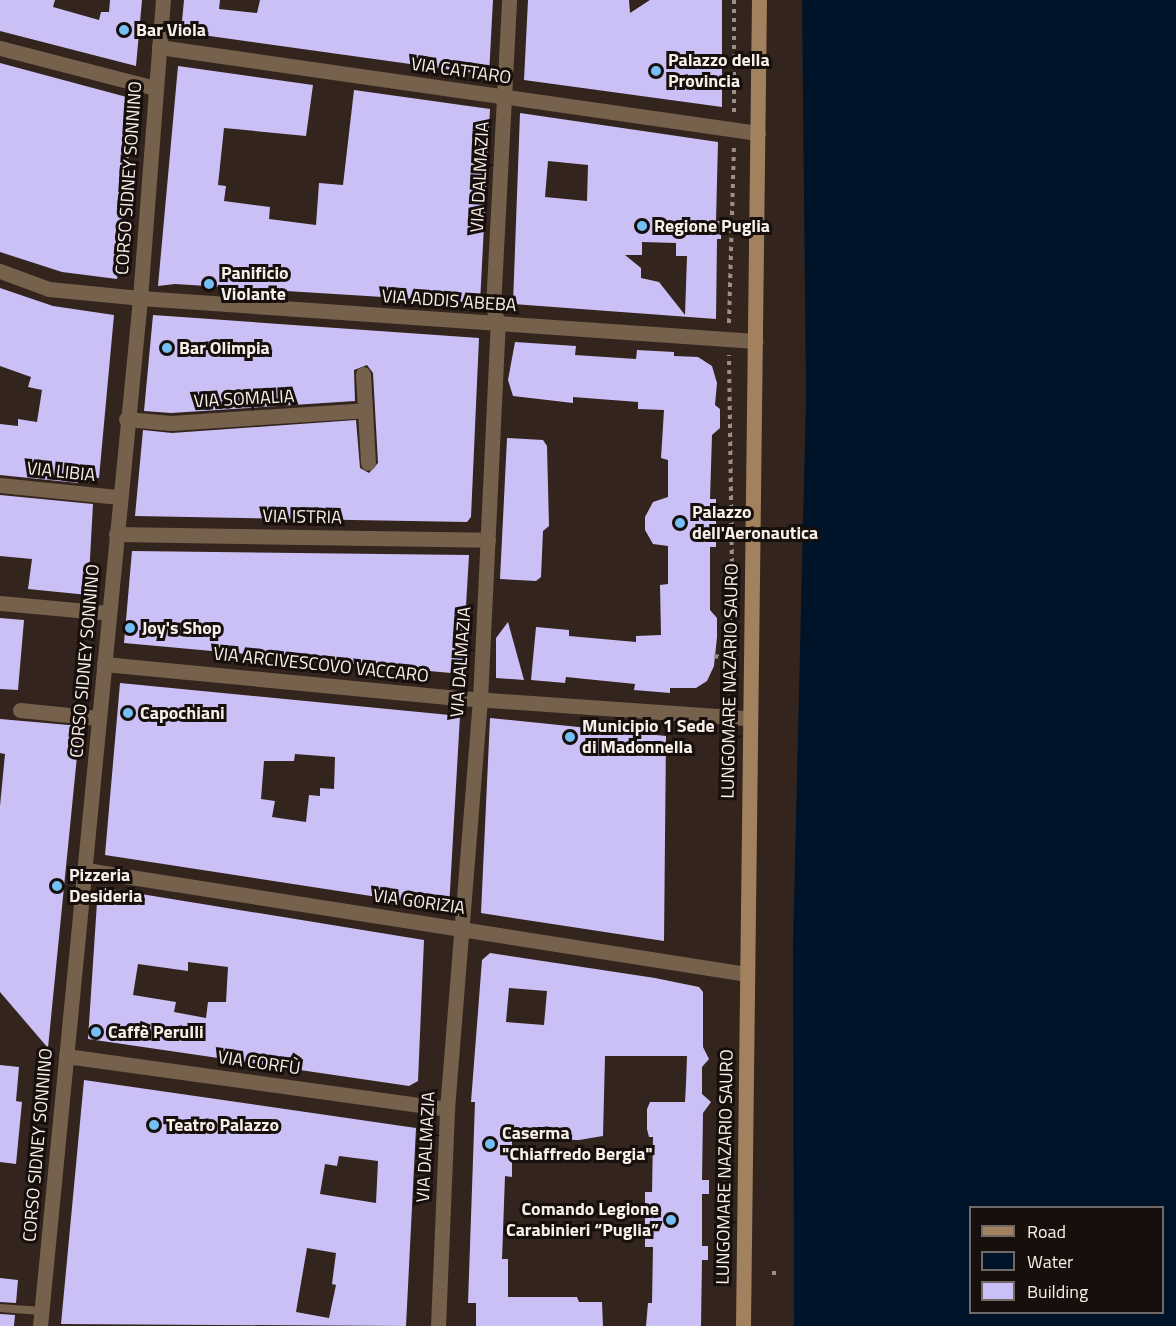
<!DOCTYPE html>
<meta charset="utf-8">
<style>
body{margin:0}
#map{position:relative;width:1176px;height:1326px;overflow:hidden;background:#33241e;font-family:"Titillium Web",sans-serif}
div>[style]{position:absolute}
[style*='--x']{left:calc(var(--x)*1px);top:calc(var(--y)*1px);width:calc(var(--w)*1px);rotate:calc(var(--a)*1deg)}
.water>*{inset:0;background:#001429}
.building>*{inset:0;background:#cbc0f5}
.path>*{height:4px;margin-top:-2px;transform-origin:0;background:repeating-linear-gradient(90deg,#9b8f89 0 4.5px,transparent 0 9px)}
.lane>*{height:8px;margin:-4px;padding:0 4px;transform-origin:4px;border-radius:4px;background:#75614c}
.street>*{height:15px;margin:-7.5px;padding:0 7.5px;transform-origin:7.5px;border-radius:7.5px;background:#75614c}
.secondary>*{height:15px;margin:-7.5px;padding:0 7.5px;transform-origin:7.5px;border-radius:7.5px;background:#a1815e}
.dots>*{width:16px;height:16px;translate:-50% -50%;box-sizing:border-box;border:3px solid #160f0c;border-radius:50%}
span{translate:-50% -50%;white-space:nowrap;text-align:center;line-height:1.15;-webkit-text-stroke:6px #160f0c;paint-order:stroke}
.poi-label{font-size:18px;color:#f9efea;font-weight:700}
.left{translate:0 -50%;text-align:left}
.right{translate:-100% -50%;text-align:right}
.street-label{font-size:18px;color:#f9efea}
.legend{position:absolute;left:969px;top:1206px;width:195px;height:108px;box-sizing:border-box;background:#160f0c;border:2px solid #716965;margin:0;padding:8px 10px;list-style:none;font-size:18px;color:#f9efea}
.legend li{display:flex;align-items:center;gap:12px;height:30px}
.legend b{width:30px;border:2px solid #716965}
</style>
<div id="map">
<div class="water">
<i style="clip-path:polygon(evenodd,802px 0,1176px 0,1176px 1326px,794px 1326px,793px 945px,806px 397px,802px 0,970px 1208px,1162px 1208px,1162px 1312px,970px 1312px,970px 1208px)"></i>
</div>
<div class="building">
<i style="clip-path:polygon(0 0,55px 0,53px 7px,99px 20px,101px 12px,109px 12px,110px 0,142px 0,136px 66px,0 31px)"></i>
<i style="clip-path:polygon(184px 0,220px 0,219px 9px,257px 13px,260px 0,493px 0,489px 75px,181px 32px)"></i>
<i style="clip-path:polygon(528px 0,629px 0,630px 13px,650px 0,722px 0,722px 107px,524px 80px)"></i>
<i style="clip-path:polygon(0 63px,134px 99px,117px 279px,62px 272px,0 252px)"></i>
<i style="clip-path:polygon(178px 66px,313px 85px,306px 136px,224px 128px,218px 185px,226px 186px,224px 201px,270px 207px,269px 219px,316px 225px,319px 183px,343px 185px,354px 90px,490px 109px,480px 303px,175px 284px,158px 286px)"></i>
<i style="clip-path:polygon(evenodd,520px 113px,718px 142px,716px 221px,721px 221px,721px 239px,717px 239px,716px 319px,513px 304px,520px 113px,548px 161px,588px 165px,587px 201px,545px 197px,548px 161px,520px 113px,642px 242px,676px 243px,676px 256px,687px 256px,685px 315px,659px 282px,641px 278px,641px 268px,625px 255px,642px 255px,642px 242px)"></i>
<i style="clip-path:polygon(0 288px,53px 306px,114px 315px,99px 478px,73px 476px,78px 483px,0 475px,0 424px,18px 426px,18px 419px,37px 422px,42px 390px,28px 387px,31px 377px,0 366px)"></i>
<i style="clip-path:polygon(153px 315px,479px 338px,471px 517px,467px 522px,135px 516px,143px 430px,172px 433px,356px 420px,360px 468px,369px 473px,378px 463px,373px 373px,367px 365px,354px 370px,355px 401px,171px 413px,144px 411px)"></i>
<i style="clip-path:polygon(515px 342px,576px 346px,575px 355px,636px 359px,637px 350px,674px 352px,674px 356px,698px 357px,712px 366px,717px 383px,715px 405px,720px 409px,720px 428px,712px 435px,710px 499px,716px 499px,716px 547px,710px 547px,710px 610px,717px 618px,717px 637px,714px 666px,707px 681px,696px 688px,670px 688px,670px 693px,634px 690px,635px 684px,566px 677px,565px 683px,531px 680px,536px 627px,569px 630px,569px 636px,636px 642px,636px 636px,661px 635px,660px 585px,668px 584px,668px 546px,653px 544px,645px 530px,645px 517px,653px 502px,668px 497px,668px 460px,661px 458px,664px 410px,638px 409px,638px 402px,573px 397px,573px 403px,513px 396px,508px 380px)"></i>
<i style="clip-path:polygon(507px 438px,543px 440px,547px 446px,549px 526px,543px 531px,541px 577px,536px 581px,500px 579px)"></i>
<i style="clip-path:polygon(0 495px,93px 504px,88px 595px,28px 589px,32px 559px,0 556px)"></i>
<i style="clip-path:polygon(132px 551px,469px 555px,462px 674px,124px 643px)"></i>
<i style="clip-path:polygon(0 618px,24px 620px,18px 690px,0 689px)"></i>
<i style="clip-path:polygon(508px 622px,524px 680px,496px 678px,496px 638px)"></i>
<i style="clip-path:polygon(evenodd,120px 683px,460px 716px,449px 908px,105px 855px,120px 683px,295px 754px,335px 757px,334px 789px,320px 788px,320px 796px,309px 795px,306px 822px,272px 817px,275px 801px,261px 799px,264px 761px,294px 761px,295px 754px)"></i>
<i style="clip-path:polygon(490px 718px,666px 736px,664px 941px,481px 913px)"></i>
<i style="clip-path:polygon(0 719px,80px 726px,48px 1048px,0 992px,0 806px,5px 754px,0 753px)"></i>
<i style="clip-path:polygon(evenodd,98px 887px,424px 940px,418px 1081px,409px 1086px,88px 1039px,98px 887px,188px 962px,228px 967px,226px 1002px,208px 1002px,206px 1018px,174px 1012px,176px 1002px,133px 995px,138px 964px,188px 971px,188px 962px)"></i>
<i style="clip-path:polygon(evenodd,490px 953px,655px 978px,699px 987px,703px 992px,703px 1047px,709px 1059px,702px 1067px,702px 1094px,711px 1102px,703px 1113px,702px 1180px,709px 1180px,709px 1194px,702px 1194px,702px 1246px,708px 1246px,708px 1260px,702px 1260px,701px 1326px,646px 1326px,648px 1303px,652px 1303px,653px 1247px,645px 1247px,645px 1192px,652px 1192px,653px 1137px,649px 1137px,647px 1129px,647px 1109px,650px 1102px,685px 1102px,686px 1083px,687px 1056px,605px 1056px,603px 1136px,579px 1140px,512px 1139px,512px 1177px,505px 1176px,502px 1259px,508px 1259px,508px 1297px,577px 1297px,579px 1302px,602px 1302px,603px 1326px,476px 1326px,476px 1303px,468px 1303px,475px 1102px,471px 1102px,482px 960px,490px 953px,509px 988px,547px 991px,544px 1025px,506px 1022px,509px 988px)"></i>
<i style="clip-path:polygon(0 1065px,19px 1067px,16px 1101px,22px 1102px,16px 1164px,0 1162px)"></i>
<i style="clip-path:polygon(evenodd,84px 1080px,416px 1128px,406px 1326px,61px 1324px,84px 1080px,339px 1156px,378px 1161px,376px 1203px,320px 1194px,325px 1164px,337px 1166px,339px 1156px,84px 1080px,307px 1248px,336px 1253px,332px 1284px,336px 1285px,329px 1318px,296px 1312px,307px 1248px)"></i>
<i style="clip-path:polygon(0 1278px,18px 1280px,16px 1303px,0 1302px)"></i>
<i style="clip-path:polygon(0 1314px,15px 1315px,14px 1326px,0 1326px)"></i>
</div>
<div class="path">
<i style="--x:734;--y:0;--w:113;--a:90"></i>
<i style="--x:729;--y:323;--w:178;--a:-88.4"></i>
<i style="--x:714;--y:656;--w:16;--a:11"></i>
<i style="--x:727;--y:701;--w:129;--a:-87.8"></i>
<i style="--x:732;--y:572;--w:217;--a:-90.8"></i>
<i style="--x:774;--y:1271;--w:8;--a:90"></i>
</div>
<div class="lane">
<i style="--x:0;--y:1308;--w:42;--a:4.1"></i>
</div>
<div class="street">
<i style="--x:159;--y:47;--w:605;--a:8.17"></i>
<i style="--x:0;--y:48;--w:160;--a:14.5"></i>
<i style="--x:0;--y:271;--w:52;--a:20.2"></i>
<i style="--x:49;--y:289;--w:91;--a:5.6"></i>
<i style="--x:140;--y:298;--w:617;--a:4"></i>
<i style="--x:363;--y:374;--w:89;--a:86.8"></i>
<i style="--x:126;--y:419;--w:45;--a:5.1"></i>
<i style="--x:171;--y:423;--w:194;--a:-3.8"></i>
<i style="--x:0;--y:485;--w:120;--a:5.8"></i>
<i style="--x:116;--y:534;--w:372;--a:0.9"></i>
<i style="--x:0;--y:603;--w:109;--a:5.2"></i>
<i style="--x:104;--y:664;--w:358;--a:5.5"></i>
<i style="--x:460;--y:698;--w:290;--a:4"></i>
<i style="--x:20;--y:710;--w:79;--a:5.8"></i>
<i style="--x:86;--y:870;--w:668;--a:8.95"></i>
<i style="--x:66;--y:1056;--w:385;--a:7.9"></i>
<i style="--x:40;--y:1326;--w:1033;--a:-84.44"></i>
<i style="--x:140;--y:298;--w:299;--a:-85.6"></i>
<i style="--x:438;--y:1326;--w:217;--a:-87.6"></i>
<i style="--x:447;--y:1109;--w:410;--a:-85.4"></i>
<i style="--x:480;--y:700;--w:376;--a:-87.3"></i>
<i style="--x:498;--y:324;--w:18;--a:-106"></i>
<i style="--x:493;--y:307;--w:307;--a:-87"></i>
</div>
<div class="secondary">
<i style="--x:743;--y:1326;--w:1326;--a:-89.31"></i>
</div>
<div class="dots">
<i style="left:124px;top:30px;background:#74c0f6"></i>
<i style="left:656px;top:71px;background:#74c0f6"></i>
<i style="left:642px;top:226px;background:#74c0f6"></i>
<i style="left:209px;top:284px;background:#74c0f6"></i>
<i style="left:167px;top:348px;background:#74c0f6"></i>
<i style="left:680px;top:523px;background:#74c0f6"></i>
<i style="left:130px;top:628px;background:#74c0f6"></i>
<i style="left:128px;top:713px;background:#74c0f6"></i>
<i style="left:570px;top:737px;background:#74c0f6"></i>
<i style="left:57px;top:886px;background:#74c0f6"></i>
<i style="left:96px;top:1032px;background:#74c0f6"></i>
<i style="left:154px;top:1125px;background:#74c0f6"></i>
<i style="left:490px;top:1144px;background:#74c0f6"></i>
<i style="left:671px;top:1220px;background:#74c0f6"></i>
</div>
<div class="poi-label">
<span class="left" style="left:136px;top:30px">Bar Viola</span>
<span class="left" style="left:668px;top:71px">Palazzo della<br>Provincia</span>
<span class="left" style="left:654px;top:226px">Regione Puglia</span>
<span class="left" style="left:221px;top:284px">Panificio<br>Violante</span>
<span class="left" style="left:179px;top:348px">Bar Olimpia</span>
<span class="left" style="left:692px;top:523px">Palazzo<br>dell'Aeronautica</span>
<span class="left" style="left:142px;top:628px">Joy's Shop</span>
<span class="left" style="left:140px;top:713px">Capochiani</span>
<span class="left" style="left:582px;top:737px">Municipio 1 Sede<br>di Madonnella</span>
<span class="left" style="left:69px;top:886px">Pizzeria<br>Desideria</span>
<span class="left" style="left:108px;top:1032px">Caffè Perulli</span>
<span class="left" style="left:166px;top:1125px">Teatro Palazzo</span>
<span class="left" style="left:502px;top:1144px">Caserma<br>"Chiaffredo Bergia"</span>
<span class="right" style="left:659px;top:1220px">Comando Legione<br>Carabinieri “Puglia”</span>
</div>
<div class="street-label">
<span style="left:461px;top:71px;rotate:8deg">VIA CATTARO</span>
<span style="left:480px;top:177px;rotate:-87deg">VIA DALMAZIA</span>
<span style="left:129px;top:178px;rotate:-86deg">CORSO SIDNEY SONNINO</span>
<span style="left:449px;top:301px;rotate:4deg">VIA ADDIS ABEBA</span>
<span style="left:244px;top:399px;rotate:-3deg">VIA SOMALIA</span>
<span style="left:61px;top:472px;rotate:6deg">VIA LIBIA</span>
<span style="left:302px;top:517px;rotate:1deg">VIA ISTRIA</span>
<span style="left:85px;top:661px;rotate:-85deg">CORSO SIDNEY SONNINO</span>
<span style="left:461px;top:662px;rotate:-86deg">VIA DALMAZIA</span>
<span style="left:321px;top:665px;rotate:6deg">VIA ARCIVESCOVO VACCARO</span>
<span style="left:730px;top:681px;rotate:-89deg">LUNGOMARE NAZARIO SAURO</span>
<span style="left:419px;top:902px;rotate:8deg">VIA GORIZIA</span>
<span style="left:259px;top:1063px;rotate:8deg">VIA CORFÙ</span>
<span style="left:38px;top:1145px;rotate:-85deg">CORSO SIDNEY SONNINO</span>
<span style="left:426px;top:1147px;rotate:-87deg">VIA DALMAZIA</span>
<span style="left:725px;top:1167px;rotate:-89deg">LUNGOMARE NAZARIO SAURO</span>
</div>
<ul class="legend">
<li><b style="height:8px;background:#a1815e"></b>Road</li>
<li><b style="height:16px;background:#001429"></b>Water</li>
<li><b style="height:16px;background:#cbc0f5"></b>Building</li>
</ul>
</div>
